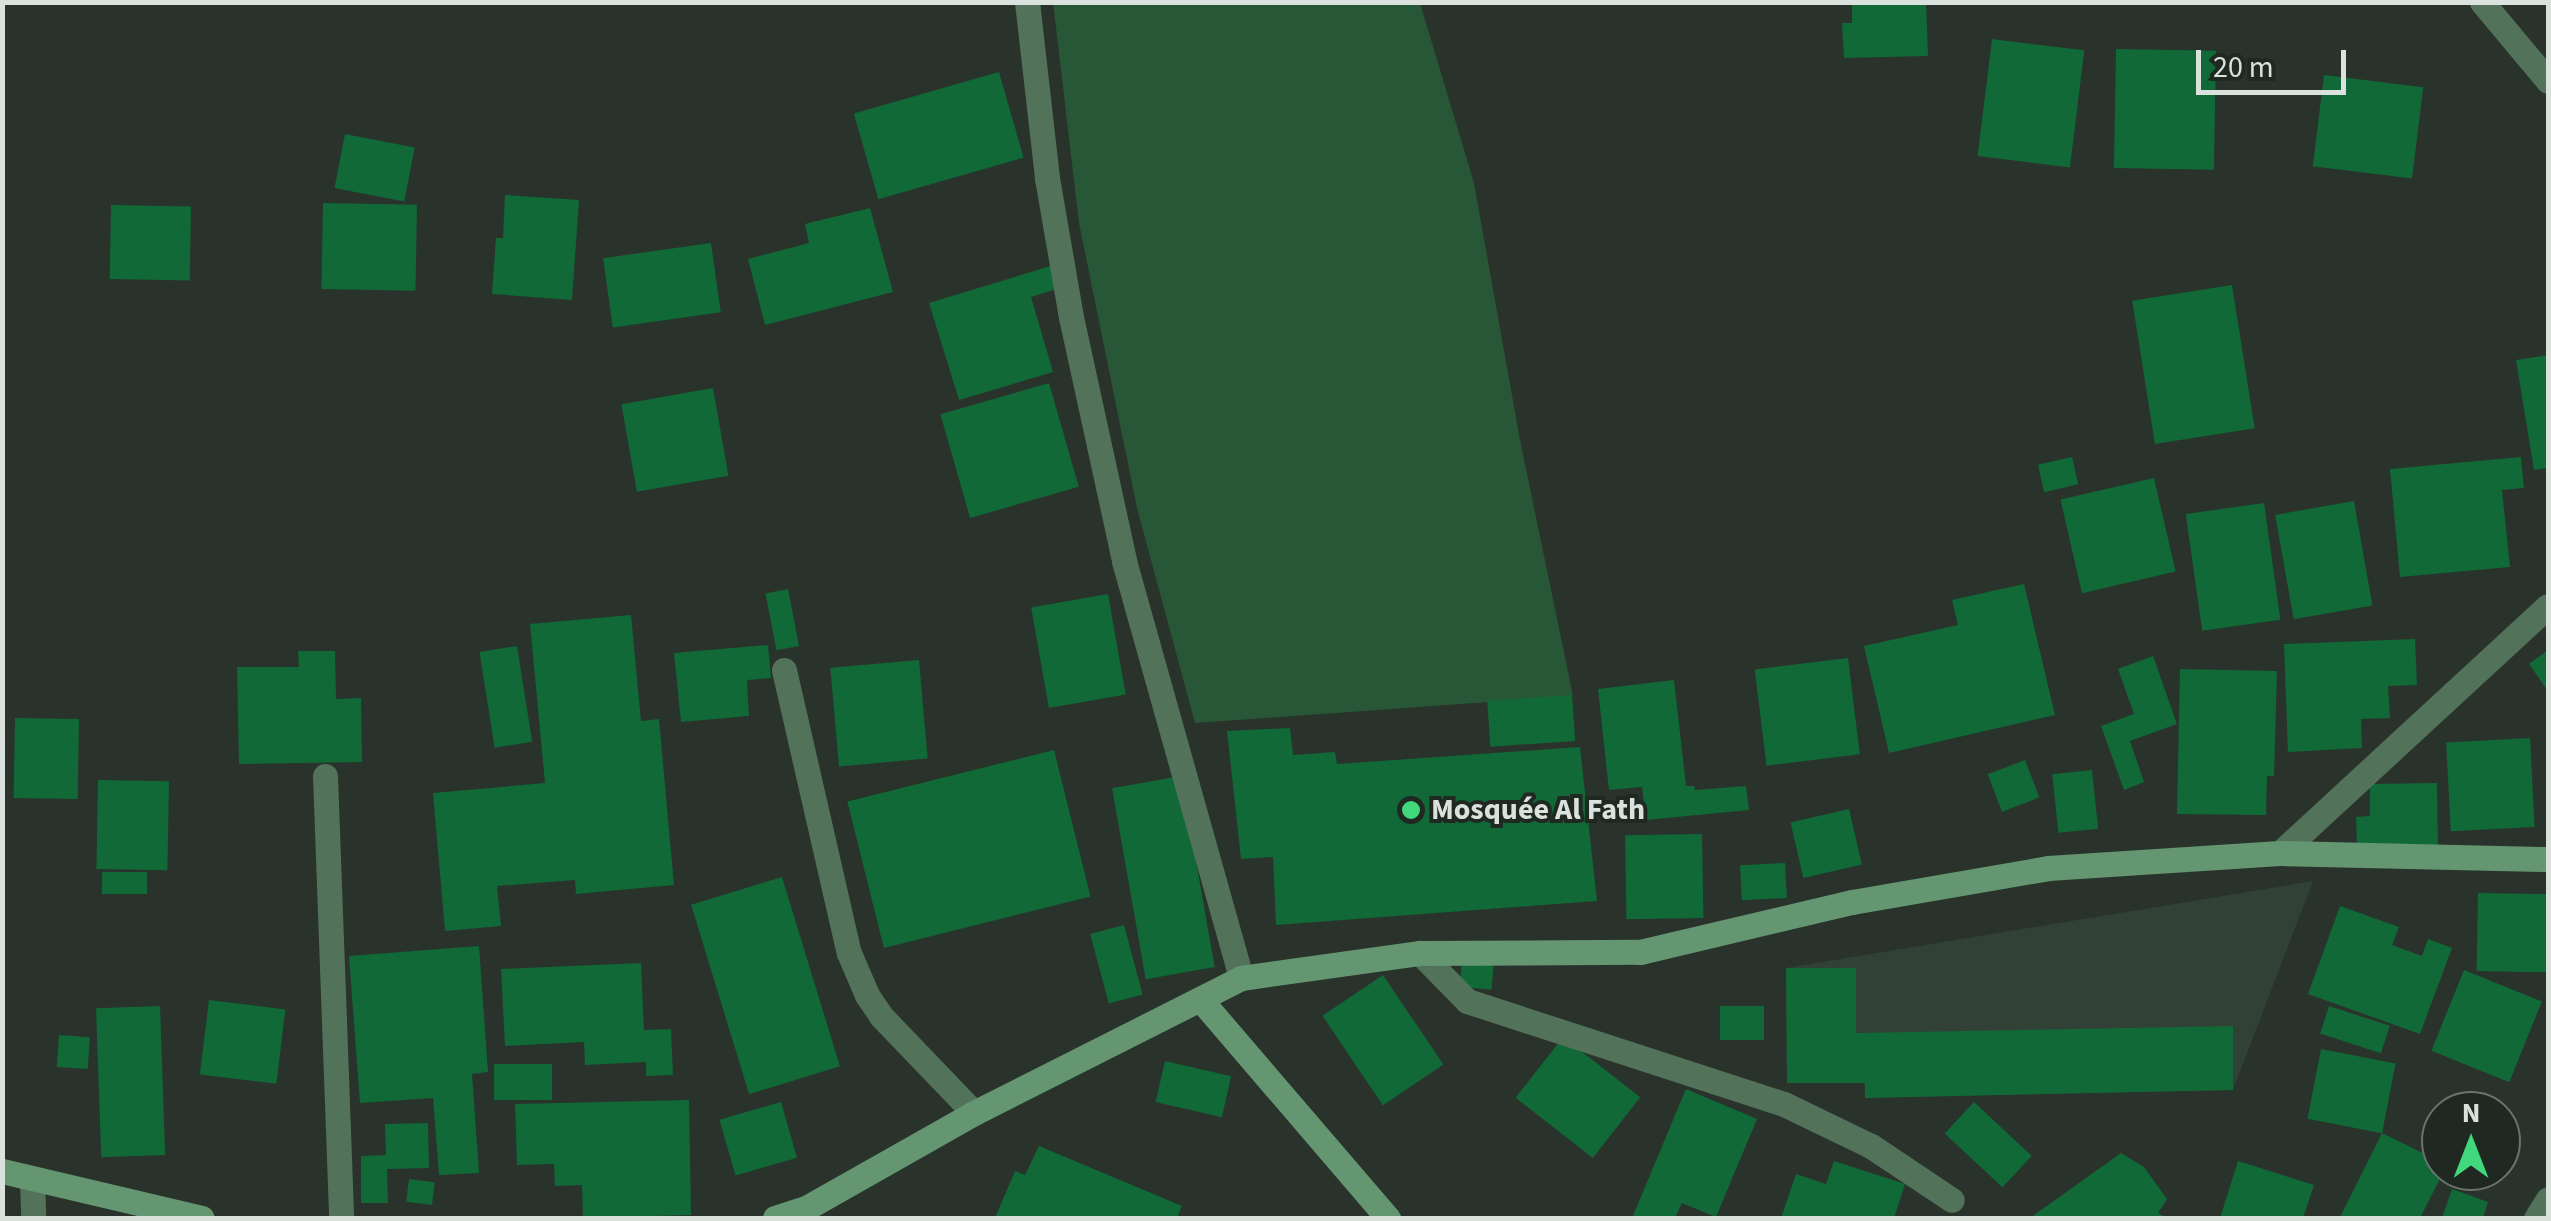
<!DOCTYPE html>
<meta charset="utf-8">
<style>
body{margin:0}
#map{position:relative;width:2551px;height:1221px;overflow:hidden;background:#29332b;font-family:"Source Sans 3",sans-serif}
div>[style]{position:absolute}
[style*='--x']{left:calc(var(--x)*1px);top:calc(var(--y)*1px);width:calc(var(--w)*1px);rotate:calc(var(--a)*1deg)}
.built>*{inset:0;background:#314135}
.green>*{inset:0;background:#285737}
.building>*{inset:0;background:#106937;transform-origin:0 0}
.street>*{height:25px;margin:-12.5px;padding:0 12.5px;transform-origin:12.5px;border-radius:12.5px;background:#53725a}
.secondary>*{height:25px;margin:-12.5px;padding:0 12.5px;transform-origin:12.5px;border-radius:12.5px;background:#649671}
.dots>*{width:28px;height:28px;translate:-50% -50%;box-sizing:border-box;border:5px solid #1f2922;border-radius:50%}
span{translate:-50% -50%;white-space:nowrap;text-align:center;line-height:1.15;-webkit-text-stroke:8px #1f2922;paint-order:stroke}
.poi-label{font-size:30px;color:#dbe2dd;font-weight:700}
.left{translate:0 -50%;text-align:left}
.frame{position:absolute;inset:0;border:5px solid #dbe2dd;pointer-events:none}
.north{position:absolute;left:2421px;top:1091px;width:100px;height:100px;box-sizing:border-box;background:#1f2922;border:2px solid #6a736d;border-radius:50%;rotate:0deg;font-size:28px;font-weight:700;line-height:40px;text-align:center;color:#dbe2dd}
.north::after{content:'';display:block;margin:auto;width:35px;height:45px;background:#41d77c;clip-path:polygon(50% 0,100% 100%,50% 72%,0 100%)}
.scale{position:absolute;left:2196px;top:50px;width:150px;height:45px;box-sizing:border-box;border:5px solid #dbe2dd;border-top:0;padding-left:12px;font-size:30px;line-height:35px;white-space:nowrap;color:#dbe2dd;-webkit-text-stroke:8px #1f2922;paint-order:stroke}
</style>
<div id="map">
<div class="built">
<i style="clip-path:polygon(2313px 881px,2233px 1090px,1865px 1098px,1864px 1083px,1787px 1083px,1786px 968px)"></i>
</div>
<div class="green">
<i style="clip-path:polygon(1053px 2px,1420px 3px,1474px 183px,1520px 440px,1573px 696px,1195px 723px,1137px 508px,1079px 223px)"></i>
</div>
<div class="building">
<i style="clip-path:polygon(1852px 2px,1926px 2px,1928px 56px,1844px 58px,1842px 23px,1852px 23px)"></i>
<i style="left:1992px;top:39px;width:93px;height:118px;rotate:7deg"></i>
<i style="left:2116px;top:49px;width:100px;height:119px;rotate:1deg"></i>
<i style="left:999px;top:72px;width:89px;height:151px;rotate:74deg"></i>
<i style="left:2324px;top:75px;width:100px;height:92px;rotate:7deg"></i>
<i style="left:345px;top:134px;width:71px;height:55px;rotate:11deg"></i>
<i style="clip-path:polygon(505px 195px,579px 200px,572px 300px,492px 294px,496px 238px,503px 238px)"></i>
<i style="left:323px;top:203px;width:94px;height:86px;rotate:1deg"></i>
<i style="left:111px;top:205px;width:80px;height:74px;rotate:1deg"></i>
<i style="clip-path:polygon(870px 208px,893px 292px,765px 325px,748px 259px,809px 243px,805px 224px)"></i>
<i style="left:711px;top:243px;width:70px;height:109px;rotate:82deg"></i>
<i style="clip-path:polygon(1057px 264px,1063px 287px,1031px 297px,1053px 372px,959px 400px,929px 303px)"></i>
<i style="left:2232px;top:285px;width:145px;height:101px;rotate:81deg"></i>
<i style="clip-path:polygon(2548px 355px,2548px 468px,2534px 470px,2516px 360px)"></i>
<i style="left:1049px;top:383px;width:108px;height:113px;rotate:74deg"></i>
<i style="left:713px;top:388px;width:89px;height:93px;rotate:80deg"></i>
<i style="left:2072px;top:457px;width:28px;height:35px;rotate:77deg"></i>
<i style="clip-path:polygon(2521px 457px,2524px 488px,2502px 490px,2510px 567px,2400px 577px,2390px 469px)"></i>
<i style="left:2154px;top:478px;width:96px;height:96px;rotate:77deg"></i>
<i style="left:2354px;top:501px;width:106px;height:80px;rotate:80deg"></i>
<i style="left:2264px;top:503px;width:118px;height:79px;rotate:82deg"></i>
<i style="clip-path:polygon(2024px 584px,2055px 715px,1889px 753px,1864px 646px,1958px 625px,1952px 600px)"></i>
<i style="left:788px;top:589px;width:58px;height:23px;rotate:79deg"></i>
<i style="left:1108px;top:594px;width:102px;height:78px;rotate:80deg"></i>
<i style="clip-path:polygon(631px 615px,641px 721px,659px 719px,674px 885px,576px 894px,575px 880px,497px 886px,501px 926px,445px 931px,433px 793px,545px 783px,530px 624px)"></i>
<i style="clip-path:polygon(2415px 639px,2417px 685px,2388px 686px,2390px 718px,2361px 719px,2362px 748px,2288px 752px,2284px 644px)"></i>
<i style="clip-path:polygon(768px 645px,771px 678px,747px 680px,749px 716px,681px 722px,674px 653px)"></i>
<i style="left:517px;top:646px;width:97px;height:38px;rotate:81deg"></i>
<i style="clip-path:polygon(2548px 650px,2548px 691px,2529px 664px)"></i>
<i style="clip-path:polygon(298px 651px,335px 651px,336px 699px,361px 698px,362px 762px,239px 764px,237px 667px,299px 667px)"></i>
<i style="clip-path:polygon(2153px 656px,2177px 724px,2130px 741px,2144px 782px,2124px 790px,2101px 726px,2134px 714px,2118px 669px)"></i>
<i style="left:1848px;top:658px;width:97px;height:94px;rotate:83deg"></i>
<i style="left:919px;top:660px;width:99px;height:89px;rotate:85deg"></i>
<i style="clip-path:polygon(2180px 669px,2277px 671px,2274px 776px,2267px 776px,2266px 815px,2177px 814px)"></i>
<i style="clip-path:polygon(1674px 680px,1686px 786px,1694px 786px,1695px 790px,1746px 786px,1749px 810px,1646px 820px,1642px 787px,1609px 790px,1598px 689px)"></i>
<i style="left:1572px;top:695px;width:46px;height:85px;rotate:86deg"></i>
<i style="left:15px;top:718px;width:64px;height:80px;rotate:1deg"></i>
<i style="clip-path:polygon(1290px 728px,1293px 755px,1335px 752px,1337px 764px,1580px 747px,1597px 901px,1276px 925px,1273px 857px,1241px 859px,1227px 731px)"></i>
<i style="left:2530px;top:738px;width:89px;height:84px;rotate:87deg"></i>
<i style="left:1054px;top:750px;width:151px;height:213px;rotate:76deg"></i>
<i style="left:2025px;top:760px;width:40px;height:40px;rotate:69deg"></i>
<i style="left:2092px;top:770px;width:59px;height:40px;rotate:84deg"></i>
<i style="left:1181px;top:776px;width:194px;height:70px;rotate:80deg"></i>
<i style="left:98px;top:780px;width:71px;height:89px;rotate:1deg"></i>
<i style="clip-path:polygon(2437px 783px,2438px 849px,2357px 850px,2356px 817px,2370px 816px,2370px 784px)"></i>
<i style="left:1849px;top:809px;width:57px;height:60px;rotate:77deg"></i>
<i style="left:1702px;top:834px;width:84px;height:77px;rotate:89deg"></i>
<i style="left:1785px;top:863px;width:35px;height:45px;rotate:87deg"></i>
<i style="left:147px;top:872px;width:22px;height:45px;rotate:90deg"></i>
<i style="left:782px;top:877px;width:198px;height:95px;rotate:73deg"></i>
<i style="left:2478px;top:893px;width:70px;height:78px;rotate:1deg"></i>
<i style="clip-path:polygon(2340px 906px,2399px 927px,2392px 945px,2422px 956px,2428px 939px,2452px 948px,2420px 1034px,2308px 994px)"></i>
<i style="left:1124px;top:925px;width:72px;height:35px;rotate:75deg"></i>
<i style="clip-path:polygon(479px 946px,488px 1072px,472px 1074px,479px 1173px,439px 1175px,433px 1098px,360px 1103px,349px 956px)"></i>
<i style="left:1462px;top:960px;width:32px;height:27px;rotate:5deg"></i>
<i style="clip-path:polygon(641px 963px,644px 1030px,671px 1029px,673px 1075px,646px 1076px,646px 1062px,585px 1065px,584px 1042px,505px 1046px,501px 969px)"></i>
<i style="clip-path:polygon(1786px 968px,1856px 968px,1856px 1033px,2233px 1026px,2233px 1090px,1865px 1098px,1865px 1083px,1787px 1083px)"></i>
<i style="left:2464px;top:970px;width:84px;height:87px;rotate:22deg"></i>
<i style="left:1383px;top:975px;width:108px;height:73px;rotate:56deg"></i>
<i style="left:209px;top:1000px;width:77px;height:75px;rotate:7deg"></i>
<i style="left:160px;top:1006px;width:149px;height:64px;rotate:88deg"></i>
<i style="left:1720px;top:1006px;width:44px;height:34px"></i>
<i style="left:2329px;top:1006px;width:64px;height:29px;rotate:18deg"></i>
<i style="left:59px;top:1035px;width:31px;height:32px;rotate:4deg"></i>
<i style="left:1563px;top:1037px;width:98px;height:77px;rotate:38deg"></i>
<i style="left:2321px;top:1049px;width:76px;height:71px;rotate:11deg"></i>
<i style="left:1165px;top:1061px;width:68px;height:42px;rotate:13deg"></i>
<i style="left:494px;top:1064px;width:58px;height:36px"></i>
<i style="clip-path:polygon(1686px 1089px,1757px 1119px,1716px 1217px,1682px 1203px,1675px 1218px,1632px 1218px)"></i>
<i style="clip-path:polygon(689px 1100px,691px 1215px,583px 1218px,582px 1185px,555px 1186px,554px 1164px,517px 1165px,515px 1104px)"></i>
<i style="left:781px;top:1102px;width:58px;height:64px;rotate:74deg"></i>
<i style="left:1974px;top:1102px;width:79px;height:43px;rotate:43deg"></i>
<i style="clip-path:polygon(428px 1123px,429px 1168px,387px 1169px,388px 1203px,361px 1203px,361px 1156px,386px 1155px,385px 1124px)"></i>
<i style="clip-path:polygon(2382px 1133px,2441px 1162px,2444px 1171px,2420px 1218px,2344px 1218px,2340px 1217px)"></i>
<i style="clip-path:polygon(1039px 1146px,1182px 1206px,1177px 1218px,995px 1218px,1015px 1171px,1025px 1175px)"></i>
<i style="clip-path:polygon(2121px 1153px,2144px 1167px,2167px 1199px,2158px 1213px,2167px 1218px,2030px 1218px)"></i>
<i style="clip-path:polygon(1834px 1161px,1905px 1184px,1894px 1218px,1781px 1218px,1796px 1174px,1826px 1184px)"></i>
<i style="clip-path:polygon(2238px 1161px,2314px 1185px,2303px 1218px,2220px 1218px)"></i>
<i style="left:409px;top:1179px;width:26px;height:23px;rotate:7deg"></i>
<i style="clip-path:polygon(2452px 1189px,2488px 1202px,2483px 1218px,2442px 1218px)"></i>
</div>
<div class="street">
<i style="--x:1027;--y:2;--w:177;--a:83.5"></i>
<i style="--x:1047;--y:178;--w:141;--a:80.2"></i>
<i style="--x:1071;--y:317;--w:250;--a:77.7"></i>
<i style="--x:1124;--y:561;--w:433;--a:74.3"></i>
<i style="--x:2482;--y:2;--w:103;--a:50.1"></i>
<i style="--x:784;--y:670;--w:290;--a:77.1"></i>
<i style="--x:849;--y:953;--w:46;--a:66.8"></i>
<i style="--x:867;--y:995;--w:25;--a:56"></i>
<i style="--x:881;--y:1016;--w:134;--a:46.2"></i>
<i style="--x:325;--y:776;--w:442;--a:87.9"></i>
<i style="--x:2280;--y:853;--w:364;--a:-42.7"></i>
<i style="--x:1420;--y:953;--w:67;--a:45.6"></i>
<i style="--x:1467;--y:1001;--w:333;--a:18"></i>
<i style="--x:1784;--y:1104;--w:97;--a:25.8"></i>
<i style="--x:1871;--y:1146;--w:97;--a:33.7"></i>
<i style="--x:32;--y:1180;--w:38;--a:88"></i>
<i style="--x:2536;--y:1218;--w:22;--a:-58"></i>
</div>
<div class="secondary">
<i style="--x:1200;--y:999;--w:289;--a:49.4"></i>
<i style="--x:2;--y:1171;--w:205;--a:13.2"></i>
<i style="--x:775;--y:1218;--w:35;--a:-18"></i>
<i style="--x:808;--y:1207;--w:191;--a:-29.5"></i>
<i style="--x:974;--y:1113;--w:299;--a:-26.8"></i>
<i style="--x:1241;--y:978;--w:181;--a:-8"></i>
<i style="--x:1420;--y:953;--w:220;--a:-0.3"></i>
<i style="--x:1640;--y:952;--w:218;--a:-13.3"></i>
<i style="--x:1852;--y:902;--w:199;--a:-9.8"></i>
<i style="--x:2048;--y:868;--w:232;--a:-3.7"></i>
<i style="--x:2280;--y:853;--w:268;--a:1.3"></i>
</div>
<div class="dots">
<i style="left:1411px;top:810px;background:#41d77c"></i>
</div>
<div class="poi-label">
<span class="left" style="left:1431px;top:810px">Mosquée Al Fath</span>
</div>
<div class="frame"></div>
<div class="north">N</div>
<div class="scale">20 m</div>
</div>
